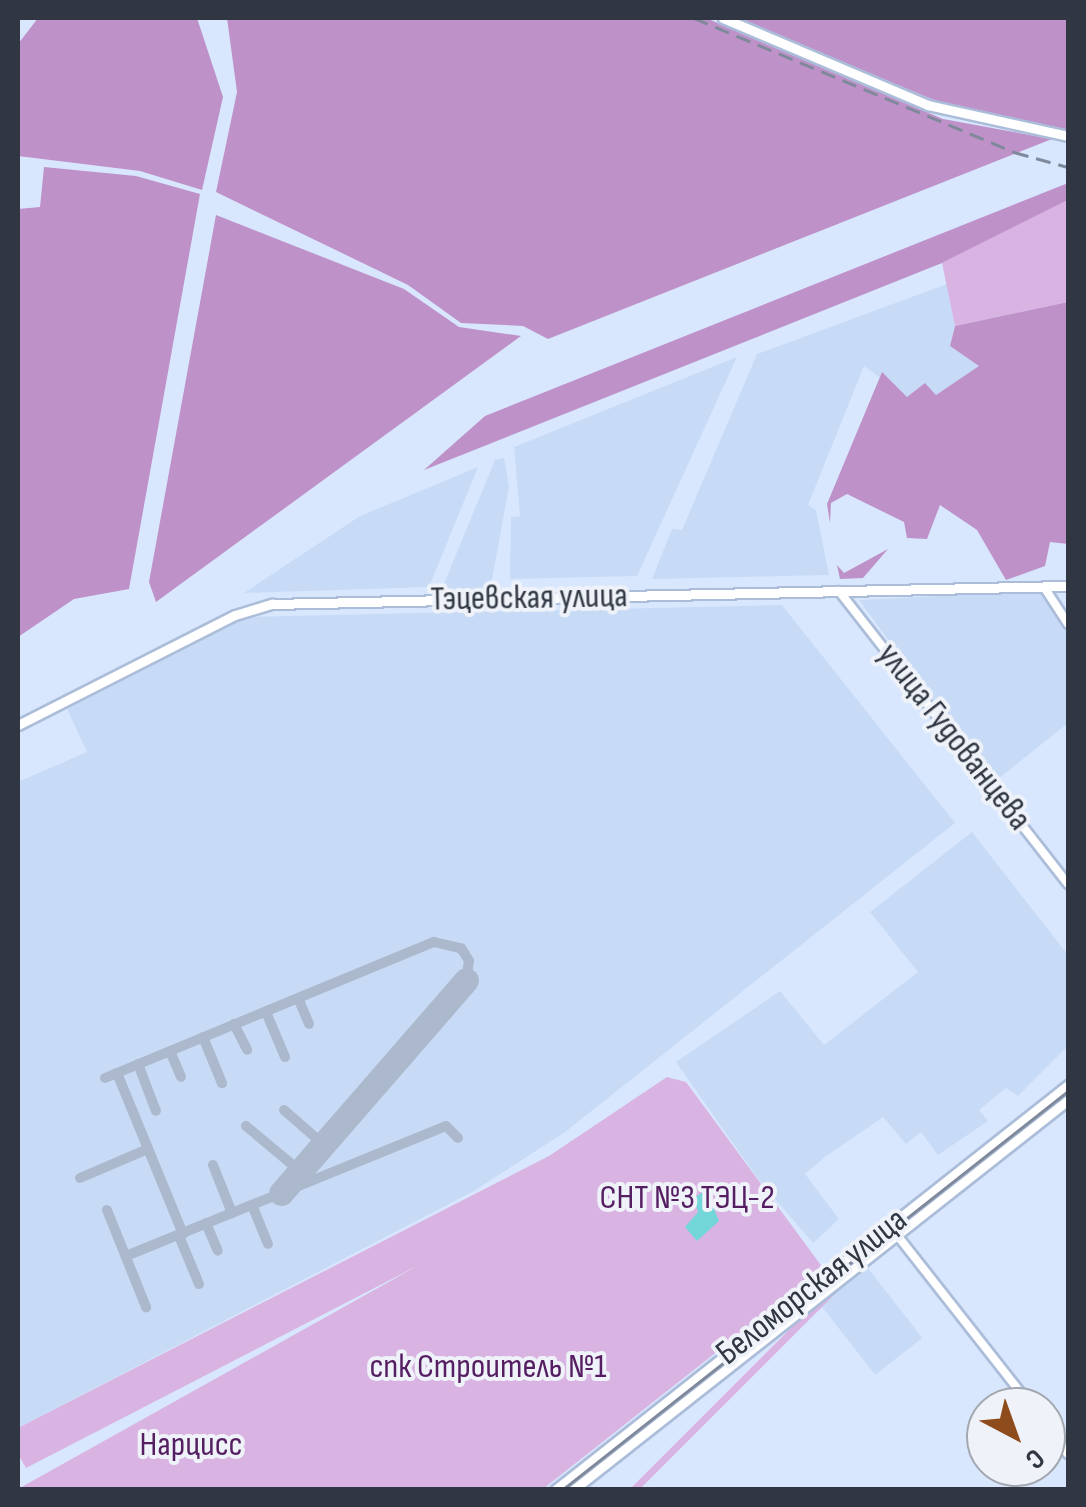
<!DOCTYPE html>
<meta charset="utf-8">
<style>
body{margin:0}
#map{position:relative;width:1086px;height:1507px;overflow:hidden;background:#d8e7fe;font-family:"Sofia Sans Condensed",sans-serif}
div>[style]{position:absolute}
[style*='--x']{left:calc(var(--x)*1px);top:calc(var(--y)*1px);width:calc(var(--w)*1px);rotate:calc(var(--a)*1deg)}
.built>*{inset:0;background:#c8dbf6;transform-origin:0 0}
.green>*{inset:0;background:#d9b3e1;transform-origin:0 0}
.forest>*{inset:0;background:#bf91c9}
.water>*{inset:0;background:#73d7da}
.taxiway>*{height:10px;margin:-5px;padding:0 5px;transform-origin:5px;border-radius:5px;background:#acb8cc}
.runway>*{height:25px;margin:-12.5px;padding:0 12.5px;transform-origin:12.5px;border-radius:12.5px;background:#acb8cc}
.roads{filter:drop-shadow(2px 0 #abbdd9) drop-shadow(-2px 0 #abbdd9) drop-shadow(0 2px #abbdd9) drop-shadow(0 -2px #abbdd9)}
.tertiary>*{height:8px;margin:-4px;padding:0 4px;transform-origin:4px;border-radius:4px;background:#fff}
.secondary>*{height:9px;margin:-4.5px;padding:0 4.5px;transform-origin:4.5px;border-radius:4.5px;background:#fff}
.tram>*{height:2.5px;margin:-1.25px;padding:0 1.25px;transform-origin:1.25px;border-radius:1.25px;background:#7f899b}
.rail>*{height:2.5px;margin-top:-1.25px;transform-origin:0;background:repeating-linear-gradient(90deg,#7f899b 0 15px,transparent 0 23px)}
span{translate:-50% -50%;white-space:nowrap;text-align:center;line-height:1.15;-webkit-text-stroke:8px #eff3f9;paint-order:stroke}
.street-label{font-size:35px;color:#303743}
.park-label{font-size:35px;color:#561e62}
.frame{position:absolute;inset:0;border:20px solid #303743;pointer-events:none}
.north{position:absolute;left:966px;top:1387px;width:100px;height:100px;box-sizing:border-box;background:#eff3f9;border:2px solid #a3a8b0;border-radius:50%;rotate:139deg;font-size:28px;font-weight:700;line-height:40px;text-align:center;color:#303743}
.north::after{content:'';display:block;margin:auto;width:35px;height:45px;background:#8e4b1c;clip-path:polygon(50% 0,100% 100%,50% 72%,0 100%)}
</style>
<div id="map">
<div class="built">
<i style="clip-path:polygon(947px 284px,955px 326px,950px 346px,980px 366px,936px 395px,907px 397px,864px 366px,808px 505px,816px 510px,829px 575px,652px 579px,672px 529px,682px 530px,757px 354px)"></i>
<i style="clip-path:polygon(737px 357px,637px 576px,510px 579px,511px 517px,520px 516px,514px 447px)"></i>
<i style="clip-path:polygon(504px 458px,509px 487px,490px 590px,441px 591px,495px 460px)"></i>
<i style="clip-path:polygon(478px 467px,429px 587px,244px 593px,360px 516px)"></i>
<i style="clip-path:polygon(1038px 591px,1068px 633px,1068px 723px,993px 783px,859px 600px)"></i>
<i style="clip-path:polygon(782px 605px,955px 823px,565px 1132px,474px 1191px,18px 1428px,18px 782px,87px 752px,67px 709px,248px 617px)"></i>
<i style="clip-path:polygon(972px 832px,1068px 955px,1068px 1046px,1018px 1096px,1006px 1088px,979px 1110px,988px 1121px,938px 1155px,921px 1132px,906px 1144px,883px 1117px,825px 1157px,805px 1174px,839px 1219px,813px 1243px,758px 1179px,676px 1062px,780px 991px,824px 1045px,918px 972px,870px 912px)"></i>
<i style="left:867px;top:1267px;width:90px;height:60px;rotate:52deg"></i>
</div>
<div class="green">
<i style="clip-path:polygon(1068px 200px,1068px 302px,955px 326px,942px 263px)"></i>
<i style="clip-path:polygon(667px 1077px,686px 1082px,823px 1268px,543px 1489px,18px 1489px,419px 1265px,26px 1468px,18px 1454px,18px 1428px,549px 1156px)"></i>
<i style="left:890px;top:1229px;width:7px;height:387px;rotate:45deg"></i>
</div>
<div class="forest">
<i style="clip-path:polygon(38px 18px,197px 18px,223px 97px,202px 190px,140px 171px,18px 156px,18px 44px)"></i>
<i style="clip-path:polygon(227px 18px,706px 18px,943px 119px,1052px 139px,548px 339px,523px 326px,461px 323px,408px 285px,216px 192px,237px 92px)"></i>
<i style="clip-path:polygon(734px 18px,1068px 18px,1068px 132px,944px 104px)"></i>
<i style="clip-path:polygon(44px 167px,136px 176px,200px 194px,129px 589px,74px 599px,18px 637px,18px 209px,40px 207px)"></i>
<i style="clip-path:polygon(1068px 183px,1068px 200px,942px 263px,424px 470px,485px 416px)"></i>
<i style="clip-path:polygon(216px 215px,404px 289px,459px 327px,521px 336px,156px 602px,149px 582px)"></i>
<i style="clip-path:polygon(1068px 302px,1068px 544px,1050px 542px,1045px 566px,1006px 580px,977px 530px,940px 505px,927px 539px,907px 538px,904px 522px,847px 494px,831px 503px,830px 523px,827px 504px,882px 372px,907px 397px,925px 383px,936px 395px,979px 366px,950px 346px,955px 326px)"></i>
<i style="clip-path:polygon(888px 549px,863px 578px,840px 579px,837px 565px,844px 573px)"></i>
</div>
<div class="water">
<i style="clip-path:polygon(706px 1190px,719px 1221px,697px 1241px,685px 1227px,698px 1212px,694px 1198px)"></i>
</div>
<div class="taxiway">
<i style="--x:298;--y:998;--w:28;--a:67"></i>
<i style="--x:266;--y:1012;--w:49;--a:67.1"></i>
<i style="--x:234;--y:1024;--w:29;--a:63"></i>
<i style="--x:203;--y:1037;--w:50;--a:67.6"></i>
<i style="--x:170;--y:1051;--w:28;--a:67"></i>
<i style="--x:138;--y:1064;--w:50;--a:69"></i>
<i style="--x:117;--y:1073;--w:174;--a:67.7"></i>
<i style="--x:105;--y:1078;--w:356;--a:-22.5"></i>
<i style="--x:434;--y:942;--w:28;--a:13"></i>
<i style="--x:461;--y:948;--w:15;--a:58"></i>
<i style="--x:469;--y:961;--w:19;--a:99"></i>
<i style="--x:284;--y:1110;--w:52;--a:41.1"></i>
<i style="--x:246;--y:1126;--w:70;--a:39.8"></i>
<i style="--x:213;--y:1165;--w:52;--a:68.4"></i>
<i style="--x:80;--y:1178;--w:74;--a:-23.1"></i>
<i style="--x:252;--y:1205;--w:42;--a:67.7"></i>
<i style="--x:107;--y:1210;--w:105;--a:68.1"></i>
<i style="--x:206;--y:1223;--w:30;--a:67"></i>
<i style="--x:179;--y:1236;--w:52;--a:67.4"></i>
<i style="--x:126;--y:1256;--w:345;--a:-22.1"></i>
<i style="--x:446;--y:1126;--w:17;--a:45"></i>
</div>
<div class="runway">
<i style="--x:281;--y:1193;--w:282;--a:-49"></i>
</div>
<div class="roads">
<div class="tertiary">
<i style="--x:1044;--y:587;--w:44;--a:57"></i>
<i style="--x:839;--y:591;--w:372;--a:52"></i>
<i style="--x:890;--y:1226;--w:230;--a:51.9"></i>
<i style="--x:1046;--y:1425;--w:36;--a:53"></i>
</div>
<div class="secondary">
<i style="--x:723;--y:18;--w:223;--a:23"></i>
<i style="--x:928;--y:105;--w:143;--a:12.5"></i>
<i style="--x:18;--y:725;--w:243;--a:-26.9"></i>
<i style="--x:235;--y:615;--w:39;--a:-17"></i>
<i style="--x:272;--y:604;--w:796;--a:-1.3"></i>
<i style="--x:555;--y:1490;--w:654;--a:-38.29"></i>
<i style="--x:573;--y:1490;--w:630;--a:-38.23"></i>
</div>
</div>
<div class="tram">
<i style="--x:562;--y:1490;--w:644;--a:-38.26"></i>
</div>
<div class="rail">
<i style="--x:694;--y:18;--w:347;--a:22.7"></i>
<i style="--x:1014;--y:152;--w:56;--a:15.5"></i>
</div>
<div class="street-label">
<span style="left:529px;top:598px;rotate:-1deg">Тэцевская улица</span>
<span style="left:954px;top:737px;rotate:52deg">улица Гудованцева</span>
<span style="left:812px;top:1287px;rotate:-38deg">Беломорская улица</span>
</div>
<div class="park-label">
<span style="left:687px;top:1198px">СНТ №3 ТЭЦ-2</span>
<span style="left:488px;top:1367px">спк Строитель №1</span>
<span style="left:191px;top:1445px">Нарцисс</span>
</div>
<div class="frame"></div>
<div class="north">С</div>
</div>
